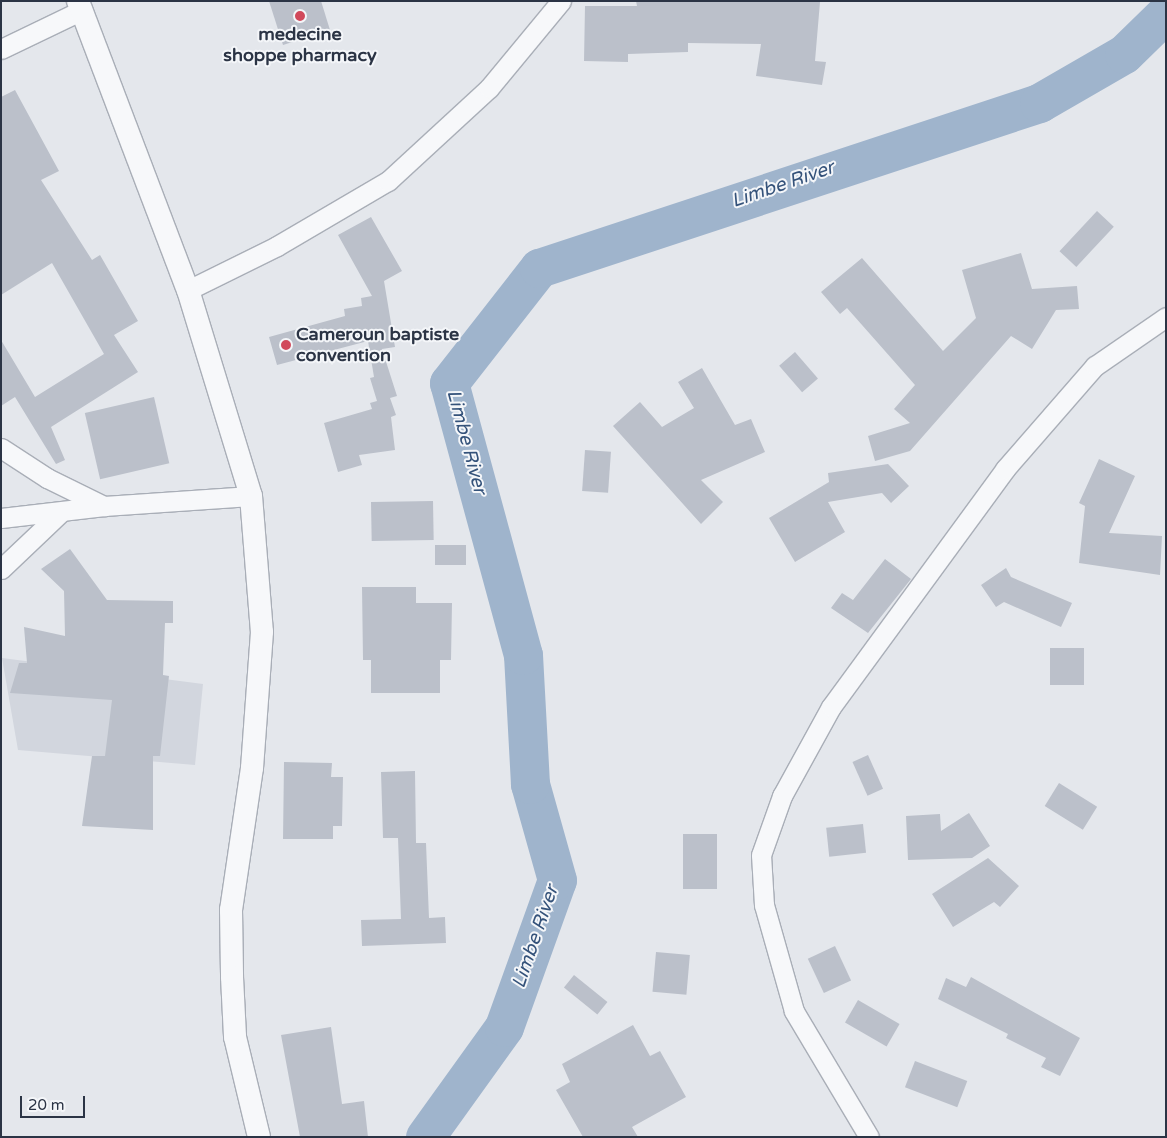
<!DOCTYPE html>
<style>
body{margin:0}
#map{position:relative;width:1167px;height:1138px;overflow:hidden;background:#e4e7ec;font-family:"Varela Round",sans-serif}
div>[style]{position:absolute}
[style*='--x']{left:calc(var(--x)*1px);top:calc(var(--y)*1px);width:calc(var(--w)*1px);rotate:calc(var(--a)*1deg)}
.built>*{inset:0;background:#d2d6de}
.river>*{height:39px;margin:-19.5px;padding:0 19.5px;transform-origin:19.5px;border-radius:19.5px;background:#9fb4cc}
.building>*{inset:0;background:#bbc0ca;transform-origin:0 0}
.roads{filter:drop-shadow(1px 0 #a9aeb7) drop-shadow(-1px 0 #a9aeb7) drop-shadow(0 1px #a9aeb7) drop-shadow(0 -1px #a9aeb7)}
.minor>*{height:19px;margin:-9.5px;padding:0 9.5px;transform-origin:9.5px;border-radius:9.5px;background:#f7f8fa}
.tertiary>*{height:22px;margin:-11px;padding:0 11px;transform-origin:11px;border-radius:11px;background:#f7f8fa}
.dots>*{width:14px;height:14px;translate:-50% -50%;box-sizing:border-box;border:2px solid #f4f6f9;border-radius:50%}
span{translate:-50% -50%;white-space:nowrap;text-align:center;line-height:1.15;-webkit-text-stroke:4px #f4f6f9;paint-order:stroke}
.poi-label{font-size:18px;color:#2b3445;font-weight:700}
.left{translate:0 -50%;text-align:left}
.water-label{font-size:19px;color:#34527a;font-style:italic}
.frame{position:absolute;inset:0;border:2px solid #2b3445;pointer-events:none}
.scale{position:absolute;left:20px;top:1096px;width:65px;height:22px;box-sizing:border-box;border:2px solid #2b3445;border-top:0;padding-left:6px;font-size:15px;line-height:18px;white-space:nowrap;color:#2b3445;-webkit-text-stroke:4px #f4f6f9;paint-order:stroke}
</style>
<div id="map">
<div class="built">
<i style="clip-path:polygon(2px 658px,203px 684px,195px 765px,18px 750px)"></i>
</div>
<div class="river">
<i style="--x:425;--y:1137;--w:135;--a:-54.3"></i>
<i style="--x:504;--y:1027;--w:156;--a:-70.2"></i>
<i style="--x:557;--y:880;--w:100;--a:-105.7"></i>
<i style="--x:530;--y:784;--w:129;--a:-93.1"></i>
<i style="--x:523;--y:655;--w:282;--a:-105.2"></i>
<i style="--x:449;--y:383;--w:146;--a:-52"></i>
<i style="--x:539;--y:268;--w:527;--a:-18.26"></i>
<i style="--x:1039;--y:103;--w:98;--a:-30"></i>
<i style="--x:1124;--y:54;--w:59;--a:-44.3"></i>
</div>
<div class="building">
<i style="clip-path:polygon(269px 1px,321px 1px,330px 30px,283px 45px)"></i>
<i style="clip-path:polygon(636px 1px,820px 2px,815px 61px,826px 62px,822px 85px,756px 76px,761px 44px,688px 43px,688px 52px,628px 54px,628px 62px,584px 61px,585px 6px,637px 6px)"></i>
<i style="clip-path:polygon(15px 90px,59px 171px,41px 180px,92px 260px,100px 255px,138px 321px,114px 335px,138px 372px,51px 427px,65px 460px,56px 464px,15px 397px,1px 406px,1px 340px,35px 397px,104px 354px,52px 263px,1px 295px,1px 97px)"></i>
<i style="left:1097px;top:211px;width:23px;height:55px;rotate:43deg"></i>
<i style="clip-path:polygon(371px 217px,402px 271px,384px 281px,395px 347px,382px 349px,397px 396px,390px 398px,396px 415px,391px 417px,395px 450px,359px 455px,362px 465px,338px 472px,324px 423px,372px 409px,370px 403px,377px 401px,370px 378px,374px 377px,368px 341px,277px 365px,269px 337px,345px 316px,344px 309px,362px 306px,361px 298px,372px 296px,338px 235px)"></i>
<i style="clip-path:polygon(1021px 253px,1032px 289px,1077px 286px,1079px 309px,1056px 310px,1032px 349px,1011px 336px,910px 451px,875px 461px,868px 436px,910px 423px,894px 409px,915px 385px,847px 308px,840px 314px,821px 292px,862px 258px,943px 351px,976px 318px,962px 270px)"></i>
<i style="left:795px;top:352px;width:35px;height:21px;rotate:49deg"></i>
<i style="clip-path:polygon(702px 368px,735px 425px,751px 419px,765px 452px,701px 480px,723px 502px,701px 524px,613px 426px,640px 402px,662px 427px,694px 408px,678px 382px)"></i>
<i style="left:154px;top:397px;width:68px;height:71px;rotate:77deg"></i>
<i style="left:585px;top:450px;width:26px;height:41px;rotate:4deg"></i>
<i style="clip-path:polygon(1099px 459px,1135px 476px,1109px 533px,1162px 536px,1160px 575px,1079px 563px,1085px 506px,1079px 503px)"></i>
<i style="clip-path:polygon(888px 464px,909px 486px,891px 503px,882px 493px,828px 502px,845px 532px,795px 562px,769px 518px,829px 482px,828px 473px)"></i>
<i style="left:433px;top:501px;width:39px;height:62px;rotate:89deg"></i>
<i style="left:466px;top:545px;width:20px;height:31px;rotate:90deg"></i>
<i style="clip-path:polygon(70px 549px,107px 600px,173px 601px,173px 623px,165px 623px,163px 675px,169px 676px,160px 756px,153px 756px,153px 830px,82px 826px,92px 756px,105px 756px,112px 700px,10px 693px,19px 663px,27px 663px,24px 627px,65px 636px,64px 591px,41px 569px)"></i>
<i style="clip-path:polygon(885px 559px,911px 579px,868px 633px,831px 608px,842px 593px,853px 600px)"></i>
<i style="clip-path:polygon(1006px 568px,1011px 577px,1072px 603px,1061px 627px,1004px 602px,996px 607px,981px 585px)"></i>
<i style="clip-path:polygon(362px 587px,416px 587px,416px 603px,452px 603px,451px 660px,440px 660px,440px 693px,371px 693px,371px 660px,363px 660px)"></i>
<i style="left:1050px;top:648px;width:34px;height:37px"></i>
<i style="left:868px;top:755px;width:37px;height:17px;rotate:66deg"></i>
<i style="clip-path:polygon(284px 762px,332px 763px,331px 777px,343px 777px,342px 826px,333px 826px,333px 839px,283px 839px)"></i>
<i style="clip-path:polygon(415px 771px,416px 843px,426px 843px,429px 918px,445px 917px,446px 943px,362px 946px,361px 920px,401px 919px,398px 838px,383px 838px,381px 772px)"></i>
<i style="left:1059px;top:783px;width:45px;height:27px;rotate:32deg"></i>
<i style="clip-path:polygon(969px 813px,990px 846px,972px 858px,908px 860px,906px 816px,940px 814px,941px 831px)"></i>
<i style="left:863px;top:824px;width:29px;height:37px;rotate:84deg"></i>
<i style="left:683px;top:834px;width:34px;height:55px"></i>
<i style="clip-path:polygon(988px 858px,1019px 886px,1000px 907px,994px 902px,953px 927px,932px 894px)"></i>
<i style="left:835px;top:946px;width:38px;height:30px;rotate:65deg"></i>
<i style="left:656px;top:952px;width:34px;height:40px;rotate:5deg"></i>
<i style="left:574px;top:975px;width:43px;height:16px;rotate:39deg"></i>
<i style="clip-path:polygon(971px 977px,1080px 1038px,1060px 1076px,1041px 1067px,1046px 1058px,1006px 1038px,1008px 1034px,938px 999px,946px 978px,966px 987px)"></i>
<i style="left:858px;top:1000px;width:48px;height:26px;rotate:30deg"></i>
<i style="clip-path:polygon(633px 1025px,650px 1056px,660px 1051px,686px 1097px,632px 1127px,638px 1137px,583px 1137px,556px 1090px,570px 1082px,562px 1064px)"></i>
<i style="clip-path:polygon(331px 1027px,342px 1104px,364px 1101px,368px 1137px,300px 1137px,281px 1035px)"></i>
<i style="left:915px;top:1061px;width:56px;height:28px;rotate:21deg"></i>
</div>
<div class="roads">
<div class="minor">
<i style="--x:1;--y:49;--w:90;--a:-25.7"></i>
<i style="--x:188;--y:290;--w:99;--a:-26.3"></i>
<i style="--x:277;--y:246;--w:129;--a:-30.4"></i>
<i style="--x:388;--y:181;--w:137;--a:-42.6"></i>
<i style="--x:489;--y:88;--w:113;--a:-50.4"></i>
<i style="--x:1;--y:448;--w:55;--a:33.1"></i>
<i style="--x:47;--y:478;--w:64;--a:26.2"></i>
<i style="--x:104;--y:506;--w:147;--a:-3.9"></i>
<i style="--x:1;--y:518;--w:104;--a:-6.6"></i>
<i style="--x:1;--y:569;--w:83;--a:-43.5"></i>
<i style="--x:869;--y:1137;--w:147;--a:-120.8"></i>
<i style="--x:794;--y:1011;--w:110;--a:-105.8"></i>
<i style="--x:764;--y:905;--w:50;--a:-93.4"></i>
<i style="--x:761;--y:855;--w:63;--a:-70.4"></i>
<i style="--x:782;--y:796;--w:102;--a:-61.2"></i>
<i style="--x:831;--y:707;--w:295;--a:-53.8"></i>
<i style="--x:1005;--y:469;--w:137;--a:-48.9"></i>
<i style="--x:1095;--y:366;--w:86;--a:-34.6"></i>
</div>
<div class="tertiary">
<i style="--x:78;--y:1;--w:309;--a:69.2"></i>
<i style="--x:188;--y:290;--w:215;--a:73"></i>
<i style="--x:251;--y:496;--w:136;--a:85.4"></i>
<i style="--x:262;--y:632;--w:136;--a:94.2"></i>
<i style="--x:252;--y:768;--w:144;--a:98.4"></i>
<i style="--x:231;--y:910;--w:67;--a:89.1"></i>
<i style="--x:232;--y:977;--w:60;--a:87.1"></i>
<i style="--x:235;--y:1037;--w:103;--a:76.5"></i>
</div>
</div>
<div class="dots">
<i style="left:300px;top:16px;background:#d1495b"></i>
<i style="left:286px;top:345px;background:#d1495b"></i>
</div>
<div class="poi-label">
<span style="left:300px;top:45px">medecine<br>shoppe pharmacy</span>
<span class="left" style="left:296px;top:345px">Cameroun baptiste<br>convention</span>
</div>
<div class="water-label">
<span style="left:783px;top:185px;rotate:-19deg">Limbe River</span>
<span style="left:466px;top:442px;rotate:75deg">Limbe River</span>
<span style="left:536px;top:937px;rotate:-71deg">Limbe River</span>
</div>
<div class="frame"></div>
<div class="scale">20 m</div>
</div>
